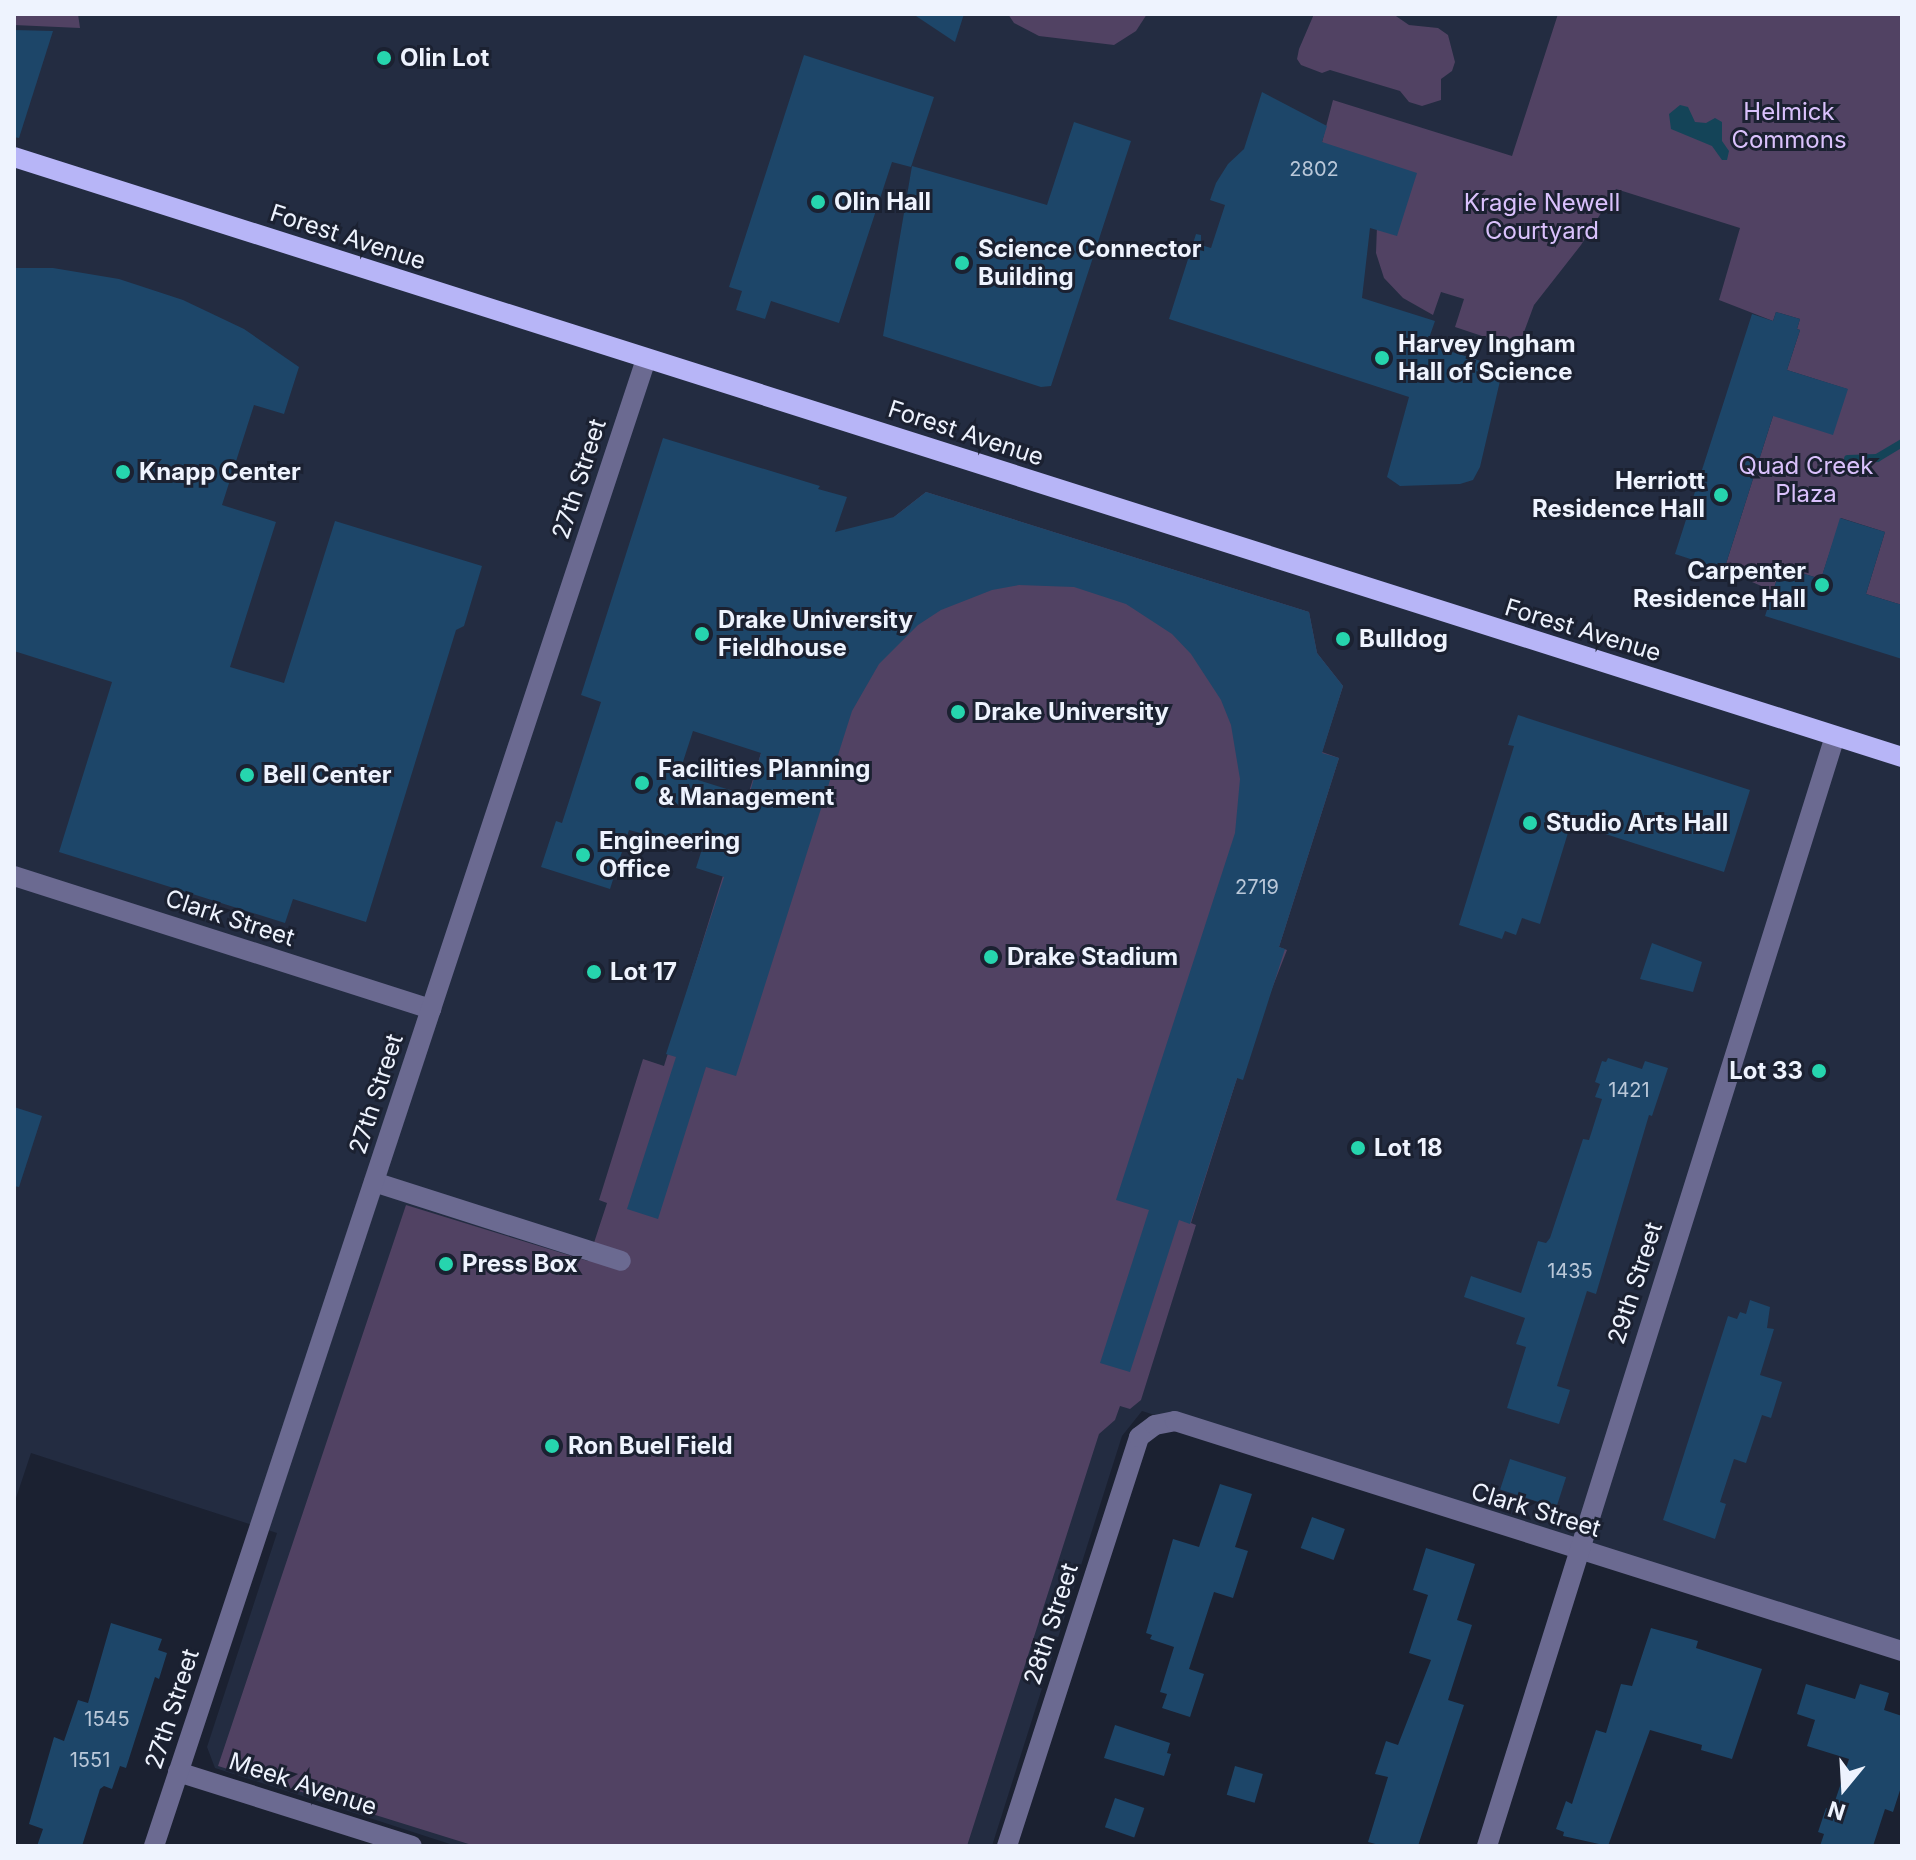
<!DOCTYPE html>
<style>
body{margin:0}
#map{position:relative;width:1916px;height:1860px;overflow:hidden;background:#1b2131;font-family:Inter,sans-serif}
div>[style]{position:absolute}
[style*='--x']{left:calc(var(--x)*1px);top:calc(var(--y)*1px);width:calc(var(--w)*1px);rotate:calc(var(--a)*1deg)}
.built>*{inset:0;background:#232c41}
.green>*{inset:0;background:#514263}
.water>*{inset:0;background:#144458}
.stream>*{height:8px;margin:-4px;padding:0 4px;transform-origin:4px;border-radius:4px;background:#144458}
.building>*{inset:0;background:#1d4669;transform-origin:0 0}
.minor>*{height:20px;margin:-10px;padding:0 10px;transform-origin:10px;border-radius:10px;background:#6b6a91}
.major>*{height:20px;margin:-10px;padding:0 10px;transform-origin:10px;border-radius:10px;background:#b7b5f7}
.dots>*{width:22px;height:22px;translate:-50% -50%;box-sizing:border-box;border:4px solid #1b2131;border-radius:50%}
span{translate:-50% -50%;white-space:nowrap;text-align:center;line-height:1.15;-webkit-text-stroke:6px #1b2131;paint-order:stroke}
.number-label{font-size:20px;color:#bac8d9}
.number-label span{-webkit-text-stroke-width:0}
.poi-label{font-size:24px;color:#eef3fe;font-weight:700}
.left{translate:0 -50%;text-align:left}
.right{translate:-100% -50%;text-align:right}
.park-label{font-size:24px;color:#dac1fc}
.street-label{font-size:24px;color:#eef3fe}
.frame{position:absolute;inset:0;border:16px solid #eef3fe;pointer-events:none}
.north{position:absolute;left:1804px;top:1748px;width:80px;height:80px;-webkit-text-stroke:6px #1b2131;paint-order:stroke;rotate:198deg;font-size:22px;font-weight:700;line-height:32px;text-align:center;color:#eef3fe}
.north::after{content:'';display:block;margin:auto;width:28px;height:36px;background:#eef3fe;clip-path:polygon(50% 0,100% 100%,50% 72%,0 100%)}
</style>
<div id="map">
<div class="built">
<i style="clip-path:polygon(14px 14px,1902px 14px,1902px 1651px,1142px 1411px,1122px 1436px,992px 1846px,456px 1846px,215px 1768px,207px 1747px,277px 1533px,31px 1453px,14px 1504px)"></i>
</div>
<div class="green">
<i style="clip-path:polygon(14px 14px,78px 14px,80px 28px,14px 25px)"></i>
<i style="clip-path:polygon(1008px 14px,1147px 14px,1136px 31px,1114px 45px,1039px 36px,1014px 23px)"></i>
<i style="clip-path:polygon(1314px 14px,1393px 14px,1409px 25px,1438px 28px,1448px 35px,1455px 62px,1452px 71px,1441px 79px,1441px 100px,1422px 106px,1409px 102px,1400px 91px,1330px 70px,1322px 73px,1301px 65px,1297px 59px,1299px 49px)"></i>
<i style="clip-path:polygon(1558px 14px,1902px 14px,1902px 605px,1866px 594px,1885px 532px,1841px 518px,1821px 579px,1781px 567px,1773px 591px,1724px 570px,1773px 416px,1847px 389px,1787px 370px,1800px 330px,1797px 329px,1800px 319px,1776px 312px,1773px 321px,1719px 300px,1740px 228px,1616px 189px,1581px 245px,1534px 305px,1518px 348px,1455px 327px,1464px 299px,1441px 292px,1433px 315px,1403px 298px,1384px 278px,1376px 253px,1377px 226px,1396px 234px,1322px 142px,1333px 100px,1512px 156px)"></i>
<i style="clip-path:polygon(926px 492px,1309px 612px,1317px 653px,1343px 686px,1322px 752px,1339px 758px,1279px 947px,1287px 950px,1237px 1078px,1191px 1223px,1196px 1225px,1141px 1400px,1130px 1409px,1120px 1406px,1115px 1420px,1099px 1434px,967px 1846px,475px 1846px,218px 1766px,406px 1205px,588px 1261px,607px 1203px,599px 1200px,643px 1059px,664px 1066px,761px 753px,894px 517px)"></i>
</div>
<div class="water">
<i style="clip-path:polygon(1680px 105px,1688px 107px,1695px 122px,1706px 123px,1715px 118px,1722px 122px,1722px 141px,1729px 151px,1727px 160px,1722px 160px,1712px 146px,1671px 129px,1669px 114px)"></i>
</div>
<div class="stream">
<i style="--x:1848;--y:459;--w:29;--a:-2"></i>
<i style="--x:1877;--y:458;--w:29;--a:-31"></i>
</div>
<div class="building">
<i style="clip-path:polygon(913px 14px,964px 14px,955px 42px)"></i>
<i style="clip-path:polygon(14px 30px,53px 31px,19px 138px,14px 137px)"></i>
<i style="clip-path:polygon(804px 55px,934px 97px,911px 167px,892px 162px,839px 323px,771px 301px,765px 319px,736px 310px,742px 291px,729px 287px)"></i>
<i style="clip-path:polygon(1262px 92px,1327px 126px,1322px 142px,1417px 173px,1397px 236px,1370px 228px,1362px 298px,1435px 321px,1427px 344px,1503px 368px,1480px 467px,1473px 480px,1460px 484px,1400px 486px,1387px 477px,1409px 397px,1169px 319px,1196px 234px,1201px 235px,1201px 245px,1211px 248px,1225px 205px,1210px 200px,1216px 183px,1228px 164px,1244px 149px)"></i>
<i style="clip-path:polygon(1074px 122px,1131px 141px,1051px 386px,1041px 387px,883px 336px,912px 166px,1047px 205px)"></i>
<i style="clip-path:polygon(14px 268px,53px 268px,119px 279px,183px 300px,244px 329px,299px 367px,284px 414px,254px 405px,222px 505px,276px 522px,230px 667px,284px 683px,335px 521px,482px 566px,464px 626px,456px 630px,366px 922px,293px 899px,285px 923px,59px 852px,112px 682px,14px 651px)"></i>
<i style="clip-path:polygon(1776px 312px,1800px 319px,1797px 329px,1800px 330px,1787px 370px,1848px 389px,1833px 435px,1773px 416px,1724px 570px,1675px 554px,1752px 314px,1773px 321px)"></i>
<i style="clip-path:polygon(evenodd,663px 438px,820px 486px,818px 489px,847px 497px,835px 532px,894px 517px,926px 492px,1309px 612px,1317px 653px,1343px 686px,1322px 753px,1339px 758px,1279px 947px,1285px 949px,1243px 1080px,1237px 1078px,1190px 1224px,1179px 1220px,1130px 1372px,1100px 1363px,1149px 1210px,1116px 1200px,1235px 833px,1240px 779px,1231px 725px,1221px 700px,1191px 654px,1172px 634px,1126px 604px,1074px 587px,1019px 585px,992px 590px,941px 610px,918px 625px,879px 664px,852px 711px,736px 1076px,706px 1067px,658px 1219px,627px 1209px,676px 1057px,666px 1054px,724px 877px,696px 868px,702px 849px,629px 830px,610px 889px,541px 867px,556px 821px,562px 823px,601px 702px,581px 695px,663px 438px,693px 731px,761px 753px,749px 796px,679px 774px,693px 731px)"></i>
<i style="clip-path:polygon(1840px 518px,1885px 532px,1866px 594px,1902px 605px,1902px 659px,1765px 616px,1781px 567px,1821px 579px)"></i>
<i style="clip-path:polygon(1518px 715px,1750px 790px,1724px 872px,1571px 823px,1540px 924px,1522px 918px,1516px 935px,1505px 931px,1502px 939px,1459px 925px,1514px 746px,1508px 745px)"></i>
<i style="clip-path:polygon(1652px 943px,1702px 962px,1693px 992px,1640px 979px)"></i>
<i style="clip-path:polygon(1608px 1058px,1642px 1069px,1645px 1061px,1668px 1068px,1652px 1116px,1649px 1115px,1596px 1294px,1587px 1291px,1557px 1386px,1570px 1390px,1559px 1424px,1507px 1408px,1526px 1347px,1516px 1344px,1525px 1318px,1464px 1297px,1471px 1276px,1521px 1293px,1538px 1241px,1546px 1243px,1550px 1238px,1583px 1139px,1589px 1140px,1602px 1099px,1595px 1097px,1600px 1084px,1595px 1082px,1602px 1061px,1606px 1062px)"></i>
<i style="clip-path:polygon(14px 1107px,42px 1116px,19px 1187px,14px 1186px)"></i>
<i style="clip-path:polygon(1750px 1300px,1770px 1307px,1767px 1328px,1774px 1329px,1760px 1375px,1782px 1382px,1771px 1418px,1762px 1415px,1746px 1463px,1734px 1459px,1720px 1502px,1726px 1504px,1715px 1539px,1663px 1520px,1728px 1316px,1737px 1319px,1740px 1312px,1746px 1314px)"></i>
<i style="left:1510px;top:1459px;width:59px;height:32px;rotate:18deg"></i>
<i style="clip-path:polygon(1220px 1484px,1252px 1494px,1235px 1547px,1248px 1551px,1233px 1598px,1214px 1592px,1189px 1669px,1204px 1674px,1190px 1717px,1162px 1708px,1167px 1694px,1160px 1692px,1174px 1647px,1150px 1639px,1152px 1635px,1146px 1633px,1173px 1539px,1199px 1547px)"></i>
<i style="left:1312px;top:1517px;width:35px;height:33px;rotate:20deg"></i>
<i style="clip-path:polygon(1426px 1548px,1475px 1564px,1457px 1620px,1472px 1625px,1448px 1700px,1464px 1705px,1418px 1846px,1383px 1846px,1368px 1842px,1388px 1777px,1375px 1774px,1386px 1741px,1398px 1745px,1431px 1660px,1409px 1653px,1428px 1595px,1413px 1590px)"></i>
<i style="clip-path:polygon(111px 1623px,162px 1639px,158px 1650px,167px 1653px,159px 1679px,155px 1677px,126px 1768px,120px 1766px,112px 1789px,104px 1786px,100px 1789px,82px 1846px,37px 1846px,43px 1829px,29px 1824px,54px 1737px,64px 1741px,78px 1700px,88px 1703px)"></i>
<i style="clip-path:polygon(1651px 1628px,1698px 1641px,1696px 1648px,1762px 1669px,1732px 1759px,1701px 1750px,1702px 1745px,1650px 1730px,1608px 1846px,1563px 1836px,1564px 1832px,1556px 1829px,1566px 1801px,1572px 1804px,1596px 1730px,1606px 1733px,1621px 1684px,1632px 1686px)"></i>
<i style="clip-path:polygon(1806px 1684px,1855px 1699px,1860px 1684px,1889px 1693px,1884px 1710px,1902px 1716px,1902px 1784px,1893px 1812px,1885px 1809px,1873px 1846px,1820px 1846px,1824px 1834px,1818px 1832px,1826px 1808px,1832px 1810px,1849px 1759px,1807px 1746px,1815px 1720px,1797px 1714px)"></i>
<i style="clip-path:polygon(1115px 1725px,1170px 1743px,1167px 1753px,1171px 1754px,1164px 1776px,1104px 1758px)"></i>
<i style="left:1235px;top:1766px;width:29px;height:30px;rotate:16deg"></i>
<i style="left:1115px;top:1798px;width:31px;height:31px;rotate:19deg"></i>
</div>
<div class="minor">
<i style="--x:14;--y:876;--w:438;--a:17.7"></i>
<i style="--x:374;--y:1182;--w:259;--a:17.7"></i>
<i style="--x:178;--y:1772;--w:245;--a:17.5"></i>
<i style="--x:154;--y:1846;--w:1566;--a:-71.69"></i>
<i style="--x:1007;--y:1846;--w:430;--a:-72.1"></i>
<i style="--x:1139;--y:1437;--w:20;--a:-37"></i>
<i style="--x:1155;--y:1425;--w:20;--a:-11"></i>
<i style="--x:1175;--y:1421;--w:763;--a:17.56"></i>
<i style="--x:1487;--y:1846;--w:1163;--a:-72.59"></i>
</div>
<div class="major">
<i style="--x:14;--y:157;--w:1981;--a:17.63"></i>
</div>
<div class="dots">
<i style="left:384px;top:58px;background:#26d5ae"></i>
<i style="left:818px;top:202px;background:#26d5ae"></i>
<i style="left:962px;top:263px;background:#26d5ae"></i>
<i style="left:1382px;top:358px;background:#26d5ae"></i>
<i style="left:123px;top:472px;background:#26d5ae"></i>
<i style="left:1721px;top:495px;background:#26d5ae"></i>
<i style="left:1822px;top:585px;background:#26d5ae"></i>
<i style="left:702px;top:634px;background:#26d5ae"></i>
<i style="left:1343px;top:639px;background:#26d5ae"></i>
<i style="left:958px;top:712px;background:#26d5ae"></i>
<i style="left:247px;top:775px;background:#26d5ae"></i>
<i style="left:642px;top:783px;background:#26d5ae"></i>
<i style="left:1530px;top:823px;background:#26d5ae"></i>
<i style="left:583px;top:855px;background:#26d5ae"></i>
<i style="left:991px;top:957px;background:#26d5ae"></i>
<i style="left:594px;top:972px;background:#26d5ae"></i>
<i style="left:1819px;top:1071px;background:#26d5ae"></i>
<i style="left:1358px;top:1148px;background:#26d5ae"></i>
<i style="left:446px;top:1264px;background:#26d5ae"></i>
<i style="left:552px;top:1446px;background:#26d5ae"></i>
</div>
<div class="number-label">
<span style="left:1314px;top:169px">2802</span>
<span style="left:1257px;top:887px">2719</span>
<span style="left:1629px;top:1090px">1421</span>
<span style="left:1570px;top:1271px">1435</span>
<span style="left:107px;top:1719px">1545</span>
<span style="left:90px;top:1760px">1551</span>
</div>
<div class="poi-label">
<span class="left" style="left:400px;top:58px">Olin Lot</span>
<span class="left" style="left:834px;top:202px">Olin Hall</span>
<span class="left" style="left:978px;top:263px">Science Connector<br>Building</span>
<span class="left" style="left:1398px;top:358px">Harvey Ingham<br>Hall of Science</span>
<span class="left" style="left:139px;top:472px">Knapp Center</span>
<span class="right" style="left:1705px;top:495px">Herriott<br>Residence Hall</span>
<span class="right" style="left:1806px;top:585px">Carpenter<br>Residence Hall</span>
<span class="left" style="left:718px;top:634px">Drake University<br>Fieldhouse</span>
<span class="left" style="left:1359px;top:639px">Bulldog</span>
<span class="left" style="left:974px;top:712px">Drake University</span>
<span class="left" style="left:658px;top:783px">Facilities Planning<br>&amp; Management</span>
<span class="left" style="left:263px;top:775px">Bell Center</span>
<span class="left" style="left:1546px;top:823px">Studio Arts Hall</span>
<span class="left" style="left:599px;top:855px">Engineering<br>Office</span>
<span class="left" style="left:1007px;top:957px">Drake Stadium</span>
<span class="left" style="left:610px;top:972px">Lot 17</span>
<span class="right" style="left:1803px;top:1071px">Lot 33</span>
<span class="left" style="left:1374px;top:1148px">Lot 18</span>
<span class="left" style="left:462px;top:1264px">Press Box</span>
<span class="left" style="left:568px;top:1446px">Ron Buel Field</span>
</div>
<div class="park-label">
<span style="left:1789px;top:126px">Helmick<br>Commons</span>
<span style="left:1542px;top:217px">Kragie Newell<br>Courtyard</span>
<span style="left:1806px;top:480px">Quad Creek<br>Plaza</span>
</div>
<div class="street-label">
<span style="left:348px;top:237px;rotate:18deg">Forest Avenue</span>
<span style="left:966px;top:433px;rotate:18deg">Forest Avenue</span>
<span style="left:579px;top:479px;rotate:-72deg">27th Street</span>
<span style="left:1583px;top:630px;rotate:17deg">Forest Avenue</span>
<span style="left:230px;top:918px;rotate:18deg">Clark Street</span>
<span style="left:376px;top:1094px;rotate:-72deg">27th Street</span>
<span style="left:1635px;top:1283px;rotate:-72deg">29th Street</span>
<span style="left:1536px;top:1510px;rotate:17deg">Clark Street</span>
<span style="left:1051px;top:1624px;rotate:-72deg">28th Street</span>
<span style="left:172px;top:1709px;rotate:-72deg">27th Street</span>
<span style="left:303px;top:1784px;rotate:18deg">Meek Avenue</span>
</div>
<div class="frame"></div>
<div class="north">N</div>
</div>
